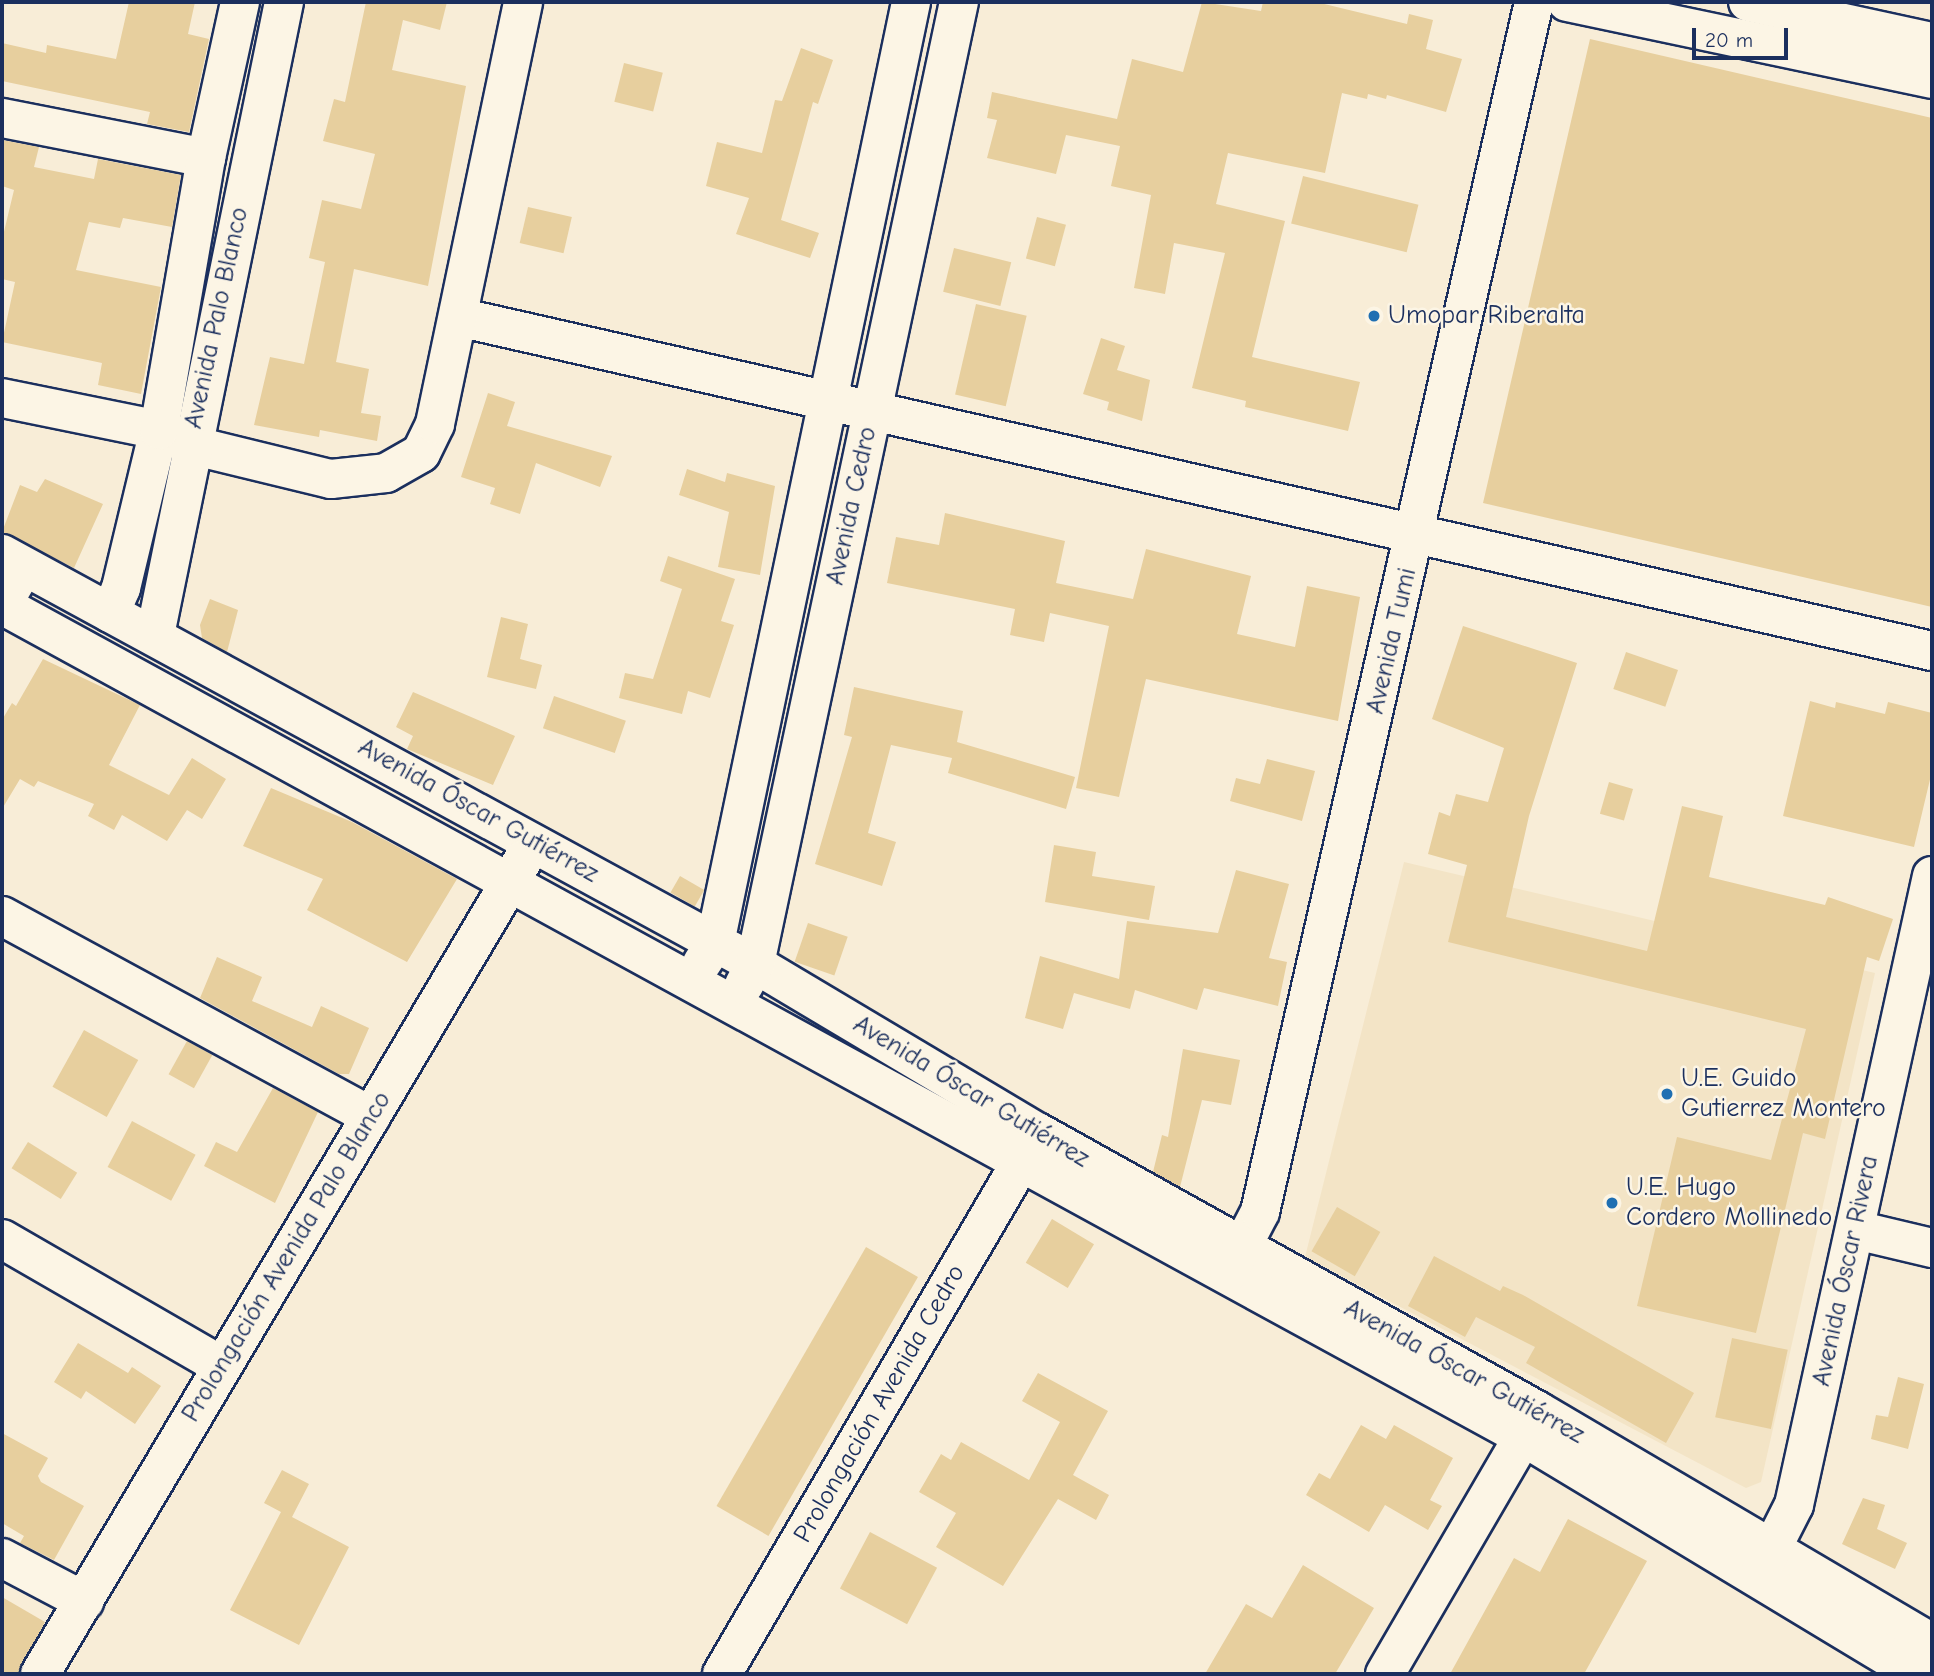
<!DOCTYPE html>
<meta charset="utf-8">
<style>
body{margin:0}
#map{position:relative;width:1934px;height:1676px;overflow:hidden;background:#f8edd7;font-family:"Comic Neue",sans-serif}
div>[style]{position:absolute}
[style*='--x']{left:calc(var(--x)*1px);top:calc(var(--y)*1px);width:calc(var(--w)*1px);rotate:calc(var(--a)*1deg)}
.built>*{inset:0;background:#f3e4c6}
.building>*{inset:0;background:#e7cf9e;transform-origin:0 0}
.roads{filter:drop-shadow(2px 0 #1b2f5e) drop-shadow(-2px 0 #1b2f5e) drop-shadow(0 2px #1b2f5e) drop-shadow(0 -2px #1b2f5e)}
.street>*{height:38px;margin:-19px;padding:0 19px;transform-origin:19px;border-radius:19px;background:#fcf5e5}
.dots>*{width:19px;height:19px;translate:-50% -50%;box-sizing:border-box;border:4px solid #fcf5e5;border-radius:50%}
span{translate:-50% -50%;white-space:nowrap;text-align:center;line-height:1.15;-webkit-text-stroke:5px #fcf5e5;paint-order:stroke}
.poi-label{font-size:26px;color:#1b2f5e}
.left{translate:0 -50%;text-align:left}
.street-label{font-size:26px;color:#1b2f5e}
.frame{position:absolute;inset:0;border:4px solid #1b2f5e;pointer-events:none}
.scale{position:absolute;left:1692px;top:28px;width:96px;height:32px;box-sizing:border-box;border:4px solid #1b2f5e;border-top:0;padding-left:9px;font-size:21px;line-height:24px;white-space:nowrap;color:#1b2f5e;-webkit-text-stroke:5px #fcf5e5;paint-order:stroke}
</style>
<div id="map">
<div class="built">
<i style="clip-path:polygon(1404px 862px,1875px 973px,1761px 1482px,1746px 1488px,1305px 1257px)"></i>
</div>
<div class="building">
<i style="clip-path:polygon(129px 2px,195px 2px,188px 34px,209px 39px,189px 132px,147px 124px,150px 112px,2px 81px,2px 43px,46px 53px,47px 45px,116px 59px)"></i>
<i style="clip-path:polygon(366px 2px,447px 2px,440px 30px,403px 20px,392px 70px,466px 86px,428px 286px,354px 269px,336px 362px,369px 369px,361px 413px,381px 416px,377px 441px,320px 430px,319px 437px,254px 425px,270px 357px,304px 364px,325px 262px,309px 258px,322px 200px,361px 209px,375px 154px,323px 141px,334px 99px,345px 102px)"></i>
<i style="clip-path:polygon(1202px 2px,1261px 11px,1263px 2px,1316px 2px,1407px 24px,1409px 14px,1433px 20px,1426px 49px,1462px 59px,1446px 112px,1387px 95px,1386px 99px,1368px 94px,1367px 99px,1342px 93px,1325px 173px,1228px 153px,1216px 204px,1285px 221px,1252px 357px,1360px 382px,1348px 431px,1245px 407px,1246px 401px,1192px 388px,1225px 253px,1174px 243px,1165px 294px,1134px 288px,1151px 195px,1111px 186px,1120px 146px,1066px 135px,1056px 174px,987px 158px,997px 120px,987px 118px,992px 92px,1117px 119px,1132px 59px,1183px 72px)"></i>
<i style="clip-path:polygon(1590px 39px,1932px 118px,1932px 607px,1483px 503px)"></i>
<i style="clip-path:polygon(801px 48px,833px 60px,818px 104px,813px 102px,781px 220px,819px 233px,810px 258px,736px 234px,749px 198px,706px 186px,717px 142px,762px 153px,775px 100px,782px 101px)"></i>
<i style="left:624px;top:63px;width:40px;height:40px;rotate:14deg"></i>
<i style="clip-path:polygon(2px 140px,39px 147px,34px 167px,94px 179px,98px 159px,181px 175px,172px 227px,123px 218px,120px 228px,89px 222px,76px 270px,161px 287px,141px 394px,98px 385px,102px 363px,2px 342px,15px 282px,2px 279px,2px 240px,14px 190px,2px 186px)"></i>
<i style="left:1303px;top:176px;width:119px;height:49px;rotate:14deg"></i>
<i style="left:528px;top:207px;width:45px;height:37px;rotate:13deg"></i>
<i style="left:1037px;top:217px;width:30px;height:43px;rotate:15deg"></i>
<i style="left:954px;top:248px;width:59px;height:45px;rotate:14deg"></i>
<i style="left:976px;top:304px;width:52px;height:93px;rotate:13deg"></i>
<i style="clip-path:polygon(1101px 338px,1125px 346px,1117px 370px,1150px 380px,1142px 421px,1107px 410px,1109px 402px,1083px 394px)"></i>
<i style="clip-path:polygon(488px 393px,515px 402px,507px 426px,612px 456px,600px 487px,536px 463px,520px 514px,490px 504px,495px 488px,461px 477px)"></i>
<i style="clip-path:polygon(687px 469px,725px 482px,727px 473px,775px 486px,760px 575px,718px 567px,729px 512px,679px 495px)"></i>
<i style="clip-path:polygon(45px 479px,103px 504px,74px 568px,2px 532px,20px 485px,37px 492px)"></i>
<i style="clip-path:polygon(945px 513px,1065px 541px,1056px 583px,1133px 599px,1146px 549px,1251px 576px,1237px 634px,1295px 647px,1307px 586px,1360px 597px,1338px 721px,1146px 679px,1119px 797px,1076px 788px,1109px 626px,1050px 613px,1044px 642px,1010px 635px,1015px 609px,887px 583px,896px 537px,939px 545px)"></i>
<i style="clip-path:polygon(668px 556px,735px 579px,721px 621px,734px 625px,710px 698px,688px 691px,682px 714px,619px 698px,625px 673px,653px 679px,682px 589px,660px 581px)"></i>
<i style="clip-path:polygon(210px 599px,238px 610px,227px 652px,202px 638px,200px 625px)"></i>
<i style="clip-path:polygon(501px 617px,528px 624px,520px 659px,542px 665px,536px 689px,487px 677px)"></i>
<i style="clip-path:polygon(1463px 626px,1577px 663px,1529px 816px,1506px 917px,1647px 951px,1682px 806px,1723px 816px,1709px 877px,1825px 905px,1828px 897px,1893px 919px,1879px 961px,1867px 957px,1825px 1139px,1803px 1133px,1756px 1333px,1637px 1306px,1677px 1137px,1771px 1160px,1806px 1029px,1448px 942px,1467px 865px,1428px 854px,1439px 812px,1450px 816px,1456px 794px,1488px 802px,1504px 748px,1432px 719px)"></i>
<i style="left:1626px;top:652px;width:55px;height:39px;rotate:19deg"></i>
<i style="clip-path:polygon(43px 659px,140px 705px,109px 765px,169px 795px,192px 758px,226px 779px,202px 819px,187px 810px,167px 841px,122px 815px,114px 830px,88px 816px,94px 804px,38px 781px,34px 787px,20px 779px,2px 809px,2px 720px,12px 703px,16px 706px)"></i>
<i style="clip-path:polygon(854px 687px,963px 711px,957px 742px,1075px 777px,1066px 809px,948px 773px,952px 758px,891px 745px,868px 833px,896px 842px,882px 886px,815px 864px,852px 737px,844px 735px)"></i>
<i style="clip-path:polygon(413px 692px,515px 736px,493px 785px,407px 749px,413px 736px,396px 727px)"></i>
<i style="left:554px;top:696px;width:76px;height:34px;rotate:19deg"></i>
<i style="clip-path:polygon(1810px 701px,1835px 708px,1836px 702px,1885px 714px,1888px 702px,1932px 713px,1932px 771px,1914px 847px,1783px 816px)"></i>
<i style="clip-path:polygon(1267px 759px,1315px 771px,1302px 821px,1230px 801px,1236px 778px,1260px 784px)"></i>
<i style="left:1609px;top:782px;width:25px;height:33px;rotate:16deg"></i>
<i style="clip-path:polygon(271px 788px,352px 822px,457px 879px,407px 962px,307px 910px,323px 879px,243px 846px)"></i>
<i style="clip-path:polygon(1054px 845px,1096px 852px,1092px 876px,1155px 886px,1149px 920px,1045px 902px)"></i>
<i style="clip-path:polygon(1236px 870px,1289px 884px,1269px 958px,1287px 962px,1278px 1006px,1204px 988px,1197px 1010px,1135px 990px,1130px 1009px,1074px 993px,1063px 1029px,1025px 1018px,1040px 956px,1119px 979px,1127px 921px,1218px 933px)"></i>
<i style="left:680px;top:876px;width:28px;height:19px;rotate:30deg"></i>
<i style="left:808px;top:923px;width:42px;height:41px;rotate:19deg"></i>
<i style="clip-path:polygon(217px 957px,262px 977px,252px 1001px,312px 1027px,321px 1006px,369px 1028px,349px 1074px,339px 1074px,200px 998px)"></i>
<i style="left:84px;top:1030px;width:62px;height:65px;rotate:29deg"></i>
<i style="left:187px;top:1041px;width:29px;height:38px;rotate:29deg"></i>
<i style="clip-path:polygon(1183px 1049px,1240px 1060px,1231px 1105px,1202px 1100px,1180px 1187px,1153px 1172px,1162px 1135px,1168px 1137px)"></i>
<i style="clip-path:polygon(273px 1088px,318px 1112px,275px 1203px,204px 1166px,216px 1142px,237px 1152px)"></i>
<i style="left:132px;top:1121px;width:72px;height:52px;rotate:28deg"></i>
<i style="left:28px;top:1142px;width:58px;height:31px;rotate:32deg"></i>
<i style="left:1337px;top:1207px;width:50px;height:51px;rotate:30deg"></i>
<i style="left:1052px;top:1219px;width:49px;height:51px;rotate:31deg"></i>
<i style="left:866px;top:1247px;width:60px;height:299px;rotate:30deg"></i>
<i style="clip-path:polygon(1434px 1256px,1500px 1291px,1503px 1286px,1523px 1295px,1694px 1393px,1666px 1443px,1526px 1363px,1535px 1347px,1476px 1317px,1465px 1337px,1408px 1306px)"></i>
<i style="left:1732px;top:1338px;width:57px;height:81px;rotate:12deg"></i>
<i style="clip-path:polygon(78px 1343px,128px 1373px,132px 1367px,161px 1386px,135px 1424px,86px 1391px,81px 1399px,54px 1382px)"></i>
<i style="clip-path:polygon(1038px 1373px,1108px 1411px,1073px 1475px,1109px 1495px,1096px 1520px,1058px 1499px,1003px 1586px,936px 1547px,956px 1513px,919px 1492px,941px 1454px,951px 1460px,961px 1442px,1029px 1480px,1060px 1422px,1022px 1401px)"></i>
<i style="clip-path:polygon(1898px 1377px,1924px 1384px,1908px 1449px,1871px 1439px,1876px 1415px,1888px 1417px)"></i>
<i style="clip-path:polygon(1361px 1425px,1386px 1439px,1394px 1425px,1453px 1458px,1430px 1500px,1442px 1506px,1428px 1530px,1385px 1505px,1369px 1532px,1306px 1495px,1319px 1473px,1330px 1479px)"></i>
<i style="clip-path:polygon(2px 1433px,48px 1458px,38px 1476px,41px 1482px,84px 1506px,54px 1560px,20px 1543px,24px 1536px,2px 1523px)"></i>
<i style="clip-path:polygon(282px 1470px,309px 1484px,292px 1517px,349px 1547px,299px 1645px,230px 1610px,281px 1512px,264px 1503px)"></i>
<i style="clip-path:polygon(1863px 1498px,1885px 1505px,1877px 1529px,1907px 1543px,1895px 1569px,1842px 1544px)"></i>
<i style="clip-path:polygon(1568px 1519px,1647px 1561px,1584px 1674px,1450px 1674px,1514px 1558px,1540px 1572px)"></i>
<i style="left:870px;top:1532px;width:76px;height:64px;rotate:28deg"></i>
<i style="clip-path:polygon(1303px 1565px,1374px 1608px,1335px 1674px,1205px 1674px,1246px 1604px,1272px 1618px)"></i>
<i style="clip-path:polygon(2px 1597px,45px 1622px,18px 1674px,2px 1674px)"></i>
</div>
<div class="roads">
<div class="street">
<i style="--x:1567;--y:2;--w:373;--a:11.9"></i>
<i style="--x:1748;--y:2;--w:188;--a:12.3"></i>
<i style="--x:2;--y:118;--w:208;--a:11.1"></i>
<i style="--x:458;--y:317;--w:1511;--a:12.77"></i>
<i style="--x:2;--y:398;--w:160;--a:11.5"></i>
<i style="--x:159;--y:430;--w:35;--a:25"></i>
<i style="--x:191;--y:445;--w:144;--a:13.7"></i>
<i style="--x:331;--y:479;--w:55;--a:-6.2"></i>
<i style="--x:386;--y:473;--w:40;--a:-29.7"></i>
<i style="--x:421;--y:453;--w:32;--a:-64"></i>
<i style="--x:435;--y:424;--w:431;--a:-78.2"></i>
<i style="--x:2;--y:554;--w:857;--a:28.57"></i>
<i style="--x:755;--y:964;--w:330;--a:30.8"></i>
<i style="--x:1039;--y:1133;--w:571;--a:29.12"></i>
<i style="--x:1538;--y:1411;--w:457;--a:30.5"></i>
<i style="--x:24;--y:567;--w:44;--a:120.1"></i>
<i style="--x:2;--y:605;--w:1732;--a:28.67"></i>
<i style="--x:1522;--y:1436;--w:461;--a:31.1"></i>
<i style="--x:110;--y:613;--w:27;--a:-66"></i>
<i style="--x:121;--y:588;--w:163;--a:-76.5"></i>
<i style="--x:159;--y:430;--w:276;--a:-80.2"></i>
<i style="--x:206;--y:158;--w:160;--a:-77.7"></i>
<i style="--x:155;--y:635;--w:646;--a:-78.48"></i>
<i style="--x:2;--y:916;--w:420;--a:28.5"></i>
<i style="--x:702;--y:963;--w:24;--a:-57"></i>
<i style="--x:715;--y:943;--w:961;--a:-78.23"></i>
<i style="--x:744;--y:985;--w:24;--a:-62"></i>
<i style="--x:755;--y:964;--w:983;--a:-78.03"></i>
<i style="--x:1856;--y:1230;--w:78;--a:13.3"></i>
<i style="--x:2;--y:1239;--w:254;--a:30"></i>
<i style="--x:1229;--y:1272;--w:68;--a:-62.7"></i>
<i style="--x:1260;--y:1212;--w:1241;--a:-77.24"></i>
<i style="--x:2;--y:1558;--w:93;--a:27.7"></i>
<i style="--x:1761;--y:1570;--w:73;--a:-63.1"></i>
<i style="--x:1794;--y:1505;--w:644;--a:-77.63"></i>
<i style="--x:40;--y:1674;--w:947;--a:-59.32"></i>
<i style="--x:722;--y:1674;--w:621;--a:-59.72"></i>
<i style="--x:1385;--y:1674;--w:298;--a:-59.8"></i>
</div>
</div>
<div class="dots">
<i style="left:1374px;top:316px;background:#1f6fb2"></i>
<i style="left:1667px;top:1094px;background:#1f6fb2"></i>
<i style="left:1612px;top:1203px;background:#1f6fb2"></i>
</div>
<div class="poi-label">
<span class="left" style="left:1388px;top:316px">Umopar Riberalta</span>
<span class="left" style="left:1681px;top:1094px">U.E. Guido<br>Gutierrez Montero</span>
<span class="left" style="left:1626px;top:1203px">U.E. Hugo<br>Cordero Mollinedo</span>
</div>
<div class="street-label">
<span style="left:217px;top:318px;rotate:-78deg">Avenida Palo Blanco</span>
<span style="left:852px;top:506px;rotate:-78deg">Avenida Cedro</span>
<span style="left:1392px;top:641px;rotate:-77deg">Avenida Tumi</span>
<span style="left:478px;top:811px;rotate:29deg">Avenida Óscar Gutiérrez</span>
<span style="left:971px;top:1092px;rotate:31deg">Avenida Óscar Gutiérrez</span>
<span style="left:287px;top:1257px;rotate:-59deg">Prolongación Avenida Palo Blanco</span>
<span style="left:1846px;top:1271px;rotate:-78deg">Avenida Óscar Rivera</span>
<span style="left:1464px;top:1372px;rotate:29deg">Avenida Óscar Gutiérrez</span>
<span style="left:880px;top:1404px;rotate:-60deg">Prolongación Avenida Cedro</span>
</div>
<div class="frame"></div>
<div class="scale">20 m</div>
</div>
